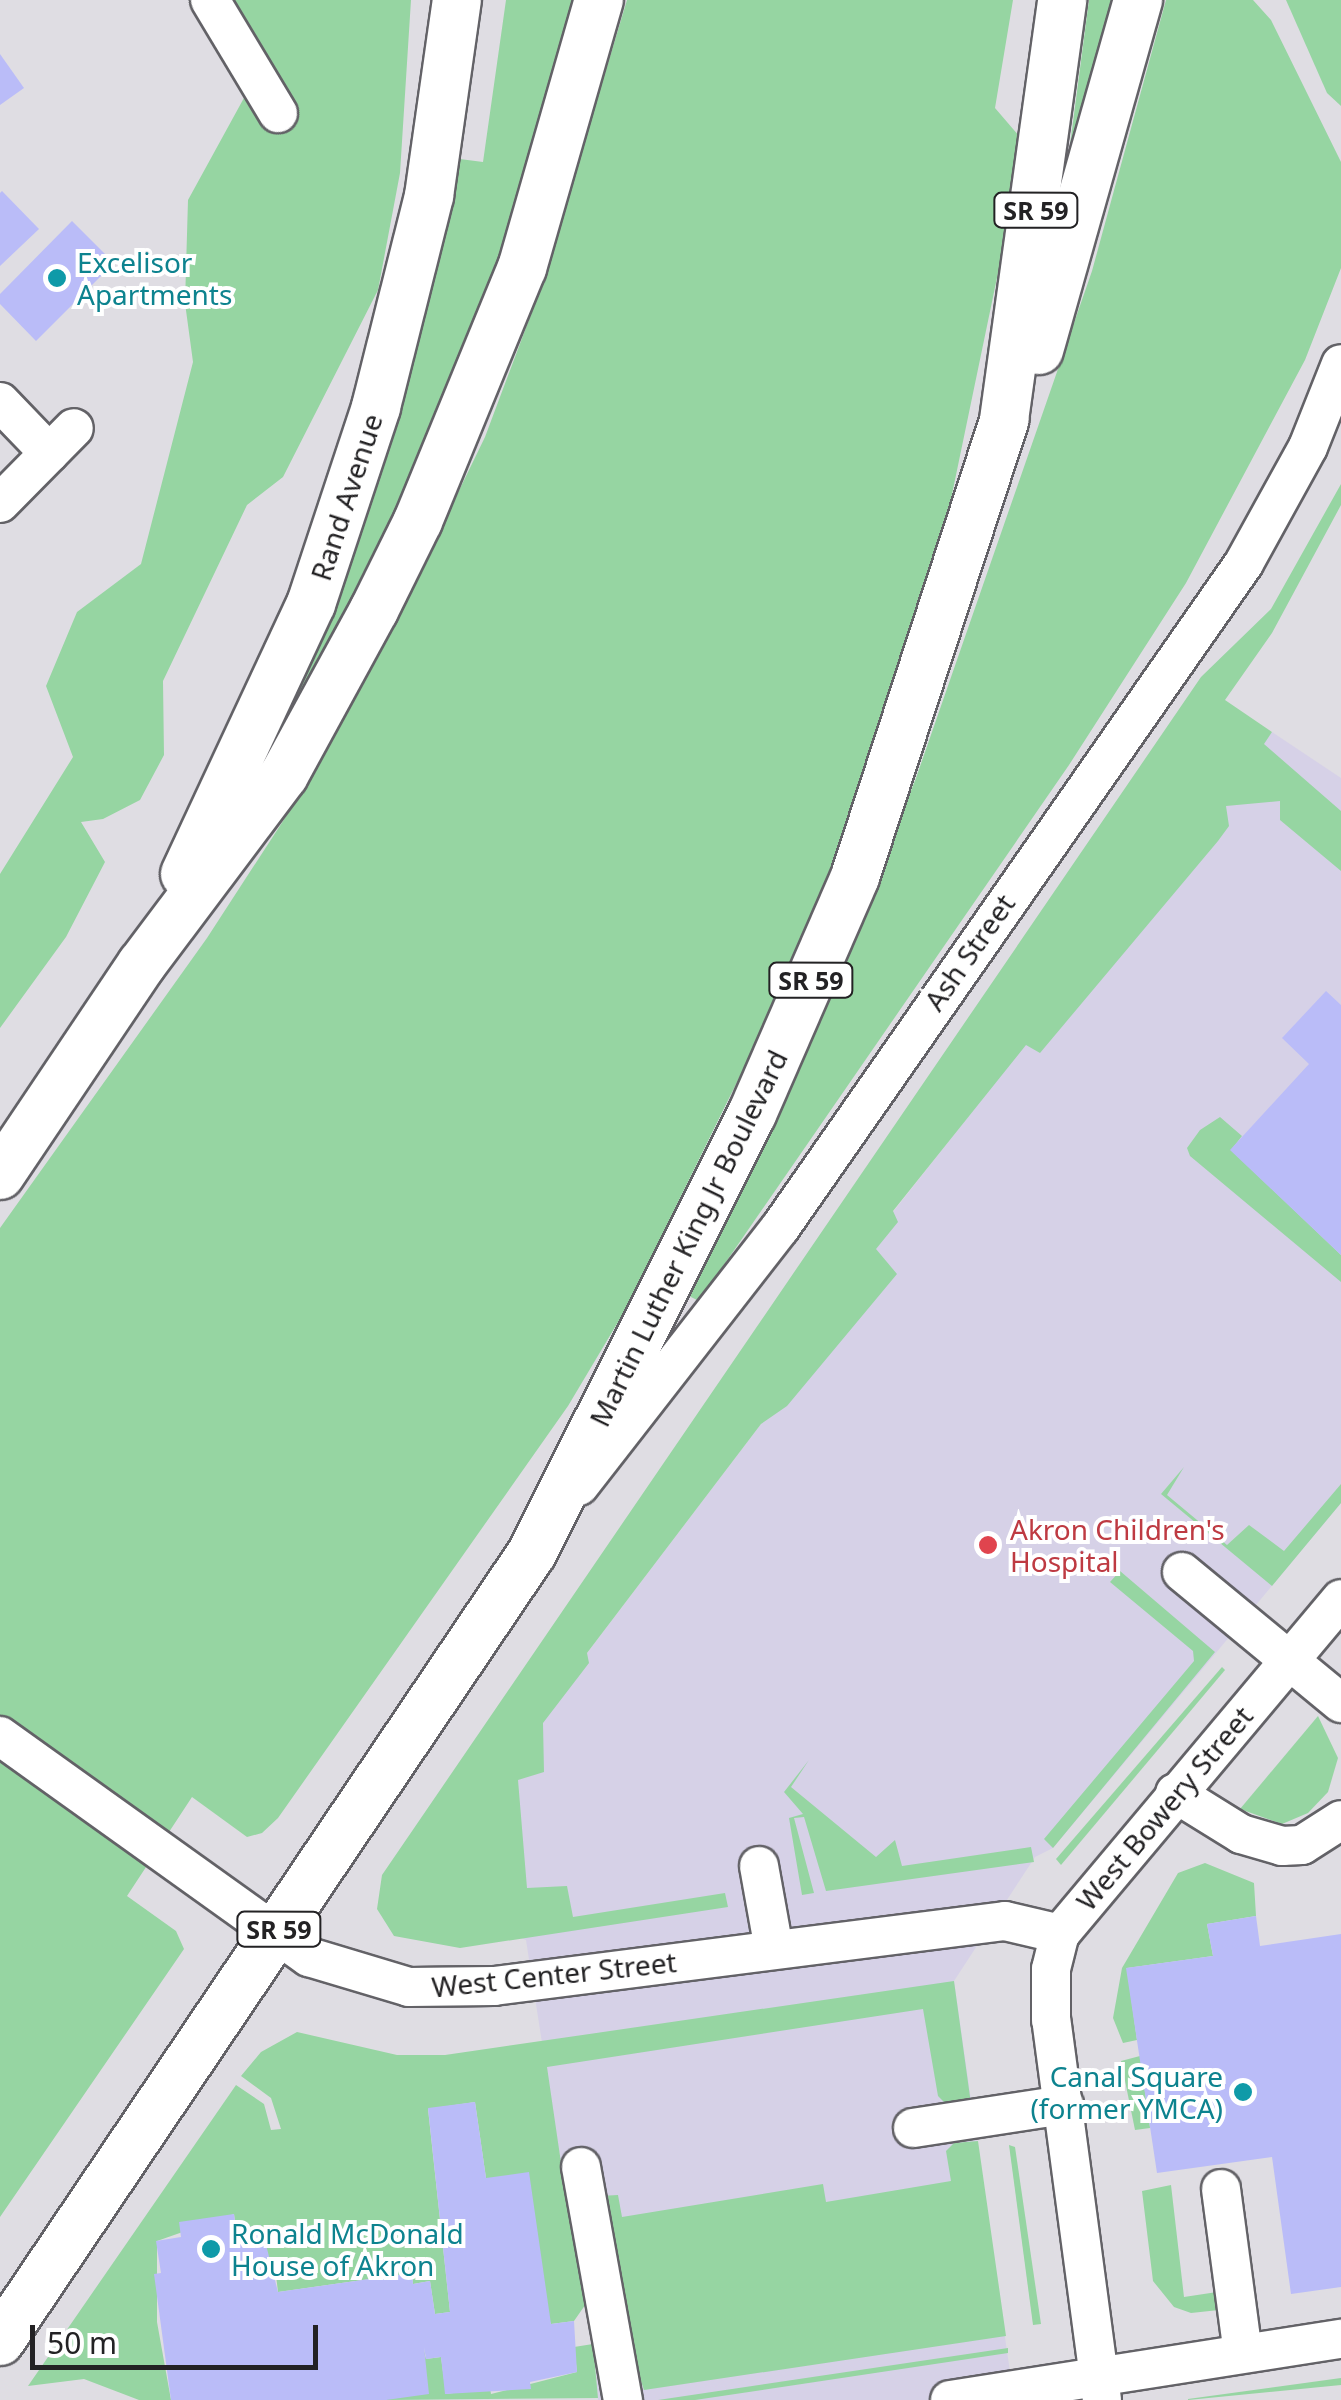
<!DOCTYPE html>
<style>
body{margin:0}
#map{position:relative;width:1341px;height:2400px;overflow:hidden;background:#dfdde3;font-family:"Noto Sans",sans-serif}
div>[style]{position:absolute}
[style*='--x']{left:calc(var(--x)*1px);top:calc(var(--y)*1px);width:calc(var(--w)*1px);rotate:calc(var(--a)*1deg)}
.medical>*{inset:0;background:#d6d1e7}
.green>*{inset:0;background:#96d5a2}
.building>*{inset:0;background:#babcf8}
.roads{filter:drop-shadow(2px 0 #636267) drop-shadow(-2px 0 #636267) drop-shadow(0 2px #636267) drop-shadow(0 -2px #636267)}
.minor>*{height:38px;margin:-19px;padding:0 19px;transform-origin:19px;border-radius:19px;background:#fff}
.major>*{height:48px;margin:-24px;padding:0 24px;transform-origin:24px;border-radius:24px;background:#fff}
.dots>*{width:28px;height:28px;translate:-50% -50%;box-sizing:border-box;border:5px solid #fff;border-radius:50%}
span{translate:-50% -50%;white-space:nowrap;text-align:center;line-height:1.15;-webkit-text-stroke:8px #fff;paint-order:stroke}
.shield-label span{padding:2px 8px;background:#fff;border:2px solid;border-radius:8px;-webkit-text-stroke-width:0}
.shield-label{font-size:25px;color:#232224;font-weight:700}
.culture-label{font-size:28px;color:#0d838f}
.left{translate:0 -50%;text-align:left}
.right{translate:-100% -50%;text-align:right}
.street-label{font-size:28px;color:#232224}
.health-label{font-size:28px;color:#be3a42}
.scale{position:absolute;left:30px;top:2325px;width:288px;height:45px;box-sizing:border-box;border:5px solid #232224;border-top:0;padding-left:12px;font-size:30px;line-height:35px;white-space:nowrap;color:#232224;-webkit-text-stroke:8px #fff;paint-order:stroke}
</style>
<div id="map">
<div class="medical">
<i style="clip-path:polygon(1272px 732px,1341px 778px,1341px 1503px,1053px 1848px,1035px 1857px,954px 1981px,1014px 2400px,598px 2400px,590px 2298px,575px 2203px,565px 2190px,526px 1940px,492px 1927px,493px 1777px,761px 1424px,893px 1212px)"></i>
</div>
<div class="green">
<i style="clip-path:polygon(233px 0,411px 0,400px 173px,378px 290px,283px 477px,247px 505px,163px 681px,164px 755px,140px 800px,103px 819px,81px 822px,105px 862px,66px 937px,0 1028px,0 874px,73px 757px,46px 686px,77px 612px,141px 564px,193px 362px,185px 303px,188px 200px,267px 56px)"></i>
<i style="clip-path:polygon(506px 0,578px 0,526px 184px,420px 462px,282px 734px,272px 729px,452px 158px,483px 162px)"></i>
<i style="clip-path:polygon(627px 0,1013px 0,995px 108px,1025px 143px,945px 528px,849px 830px,789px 976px,624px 1312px,568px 1406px,278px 1818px,262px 1833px,247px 1837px,192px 1797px,127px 1896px,176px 1931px,184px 1949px,0 2217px,0 1228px,207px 938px,311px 778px,402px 608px,485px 437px,539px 293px)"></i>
<i style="clip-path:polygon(1089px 0,1121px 0,1087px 152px,1070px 145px)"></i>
<i style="clip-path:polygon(1166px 0,1253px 0,1271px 20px,1341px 162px,1341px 268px,1305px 360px,1186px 583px,1069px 765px,699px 1301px,685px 1294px,818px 1026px,916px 778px,1092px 271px)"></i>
<i style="clip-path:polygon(1286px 0,1341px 0,1341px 106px,1327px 93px)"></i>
<i style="clip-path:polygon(1341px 484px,1341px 505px,1272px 633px,1225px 700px,1272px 732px,1264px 744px,1341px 811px,1341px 871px,1280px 820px,1280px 801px,1226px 806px,1229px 826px,1218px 841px,1040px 1053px,1026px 1045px,893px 1211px,898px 1222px,876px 1249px,897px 1274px,787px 1406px,761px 1424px,587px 1653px,589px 1663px,543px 1723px,544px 1772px,518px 1780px,527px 1888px,567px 1886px,573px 1917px,725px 1893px,728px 1907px,460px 1948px,394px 1936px,377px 1909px,382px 1875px,1201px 677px,1271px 609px)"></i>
<i style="clip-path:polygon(1220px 1117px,1242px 1136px,1231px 1150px,1341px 1255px,1341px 1282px,1190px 1156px,1187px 1148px,1200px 1130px)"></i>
<i style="clip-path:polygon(1184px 1467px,1167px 1495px,1227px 1545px,1249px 1525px,1284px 1551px,1341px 1484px,1341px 1503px,1272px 1586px,1161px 1494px)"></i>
<i style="clip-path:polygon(1120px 1571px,1215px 1652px,1053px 1848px,1044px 1839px,1194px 1661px,1193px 1651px,1110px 1582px)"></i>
<i style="clip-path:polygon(1222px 1667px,1225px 1670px,1061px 1865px,1056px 1859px)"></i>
<i style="clip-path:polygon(1318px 1716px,1338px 1758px,1328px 1792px,1308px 1813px,1282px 1824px,1240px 1809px)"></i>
<i style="clip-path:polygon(809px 1760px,791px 1787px,876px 1857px,895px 1840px,902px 1866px,1031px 1847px,1034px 1862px,826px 1891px,804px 1817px,794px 1818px,814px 1893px,802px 1895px,789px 1818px,803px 1814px,784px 1792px)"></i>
<i style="clip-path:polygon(1205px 1863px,1254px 1883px,1256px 1916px,1207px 1924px,1213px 1956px,1127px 1968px,1137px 2040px,1123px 2043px,1113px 2018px,1122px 1968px,1178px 1873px)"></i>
<i style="clip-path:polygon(954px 1981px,971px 2104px,947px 2105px,938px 2096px,923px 2009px,547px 2067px,565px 2190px,575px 2203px,590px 2298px,574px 2321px,551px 2324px,486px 2178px,475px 2102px,428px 2109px,450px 2312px,435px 2314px,430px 2281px,413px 2284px,412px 2273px,278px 2292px,274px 2258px,266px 2259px,236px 2229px,234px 2214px,157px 2241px,157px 2322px,171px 2400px,139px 2400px,84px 2379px,28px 2386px,236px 2085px,264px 2104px,271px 2130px,281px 2129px,271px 2098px,241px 2076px,261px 2052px,297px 2032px,397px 2055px,445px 2055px)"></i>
<i style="clip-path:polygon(1140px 2056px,1150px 2128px,1135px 2130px,1121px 2061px)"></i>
<i style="clip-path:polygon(978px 2141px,1006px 2336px,644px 2390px,620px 2320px,600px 2196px,618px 2195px,622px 2217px,823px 2184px,826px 2202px,951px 2181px,946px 2151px,954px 2143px)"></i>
<i style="clip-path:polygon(1009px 2145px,1015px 2147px,1041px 2324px,1033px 2325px)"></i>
<i style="clip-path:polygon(1171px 2185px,1184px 2297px,1217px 2292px,1219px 2310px,1191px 2313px,1174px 2307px,1153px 2281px,1142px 2191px)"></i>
<i style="clip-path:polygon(593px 2344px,598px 2398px,386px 2400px,423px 2347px,426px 2359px,441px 2357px,446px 2394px,490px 2388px,491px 2394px,577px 2372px,574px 2347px)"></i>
<i style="clip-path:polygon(1008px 2348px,1008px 2353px,695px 2400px,658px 2400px)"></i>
<i style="clip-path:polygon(1341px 2378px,1341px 2385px,1188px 2400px,1188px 2399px)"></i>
</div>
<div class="building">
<i style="clip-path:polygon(0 54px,24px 88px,0 105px)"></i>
<i style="clip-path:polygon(2px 191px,39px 229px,0 266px,0 193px)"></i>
<i style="clip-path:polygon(72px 221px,114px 263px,36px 341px,0 304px,0 294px)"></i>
<i style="clip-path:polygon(1326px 991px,1341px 1005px,1341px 1255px,1230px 1150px,1309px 1064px,1282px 1038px)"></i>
<i style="clip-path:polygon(1256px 1916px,1260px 1946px,1341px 1934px,1341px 2287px,1291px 2294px,1272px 2157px,1157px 2173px,1126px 1968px,1213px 1956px,1207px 1924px)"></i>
<i style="clip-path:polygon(475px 2102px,486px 2178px,529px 2172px,551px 2324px,574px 2321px,577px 2372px,530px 2382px,531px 2389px,445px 2394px,441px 2357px,426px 2359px,424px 2347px,429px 2394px,386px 2400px,171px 2400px,154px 2274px,161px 2273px,156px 2241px,181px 2237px,179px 2222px,234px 2214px,236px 2229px,261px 2225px,278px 2292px,412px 2273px,413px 2284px,430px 2281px,435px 2314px,450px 2312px,428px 2108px)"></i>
</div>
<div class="roads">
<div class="minor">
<i style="--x:210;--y:0;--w:132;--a:59"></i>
<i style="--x:0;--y:402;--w:71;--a:46.1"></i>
<i style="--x:0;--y:503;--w:105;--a:-45.4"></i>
<i style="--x:579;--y:1486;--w:327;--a:-52.1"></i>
<i style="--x:780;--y:1228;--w:811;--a:-55.09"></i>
<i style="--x:1244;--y:563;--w:132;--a:-61.1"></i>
<i style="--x:1308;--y:447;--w:89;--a:-68.3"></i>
<i style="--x:1182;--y:1572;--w:206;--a:39.5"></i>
<i style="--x:0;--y:1736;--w:380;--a:35.6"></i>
<i style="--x:309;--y:1957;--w:104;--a:16.7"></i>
<i style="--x:409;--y:1987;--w:85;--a:-0.7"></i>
<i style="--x:494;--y:1986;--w:515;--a:-7.25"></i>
<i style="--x:1005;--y:1921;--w:57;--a:13.3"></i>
<i style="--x:1175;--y:1793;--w:78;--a:31.8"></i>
<i style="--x:1241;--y:1834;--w:43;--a:16.3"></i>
<i style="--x:1282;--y:1846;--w:20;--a:-3"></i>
<i style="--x:1302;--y:1845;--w:46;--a:-32.7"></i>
<i style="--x:759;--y:1866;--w:84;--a:79.8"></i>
<i style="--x:913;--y:2128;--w:153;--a:-8.7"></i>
<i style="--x:581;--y:2167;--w:237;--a:79.8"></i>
<i style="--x:1221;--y:2189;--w:165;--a:82.4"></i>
<i style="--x:950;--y:2400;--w:396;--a:-8.9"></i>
<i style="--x:1102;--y:2400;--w:383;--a:-97.6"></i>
<i style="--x:1051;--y:2020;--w:51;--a:-90"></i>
<i style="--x:1051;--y:1969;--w:36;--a:-76"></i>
<i style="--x:1060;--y:1934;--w:437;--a:-50"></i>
</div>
<div class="major">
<i style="--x:1039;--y:350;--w:364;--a:-74.2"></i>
<i style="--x:185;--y:874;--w:298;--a:-65"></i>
<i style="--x:311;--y:604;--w:207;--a:-71.7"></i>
<i style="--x:376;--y:407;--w:218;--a:-75.9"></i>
<i style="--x:429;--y:196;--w:198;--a:-81.9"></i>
<i style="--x:0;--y:1175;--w:254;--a:-56.1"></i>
<i style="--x:142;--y:964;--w:236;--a:-53.1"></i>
<i style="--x:284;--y:775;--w:188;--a:-61.4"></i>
<i style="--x:374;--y:610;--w:99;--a:-63.7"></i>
<i style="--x:418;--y:521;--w:274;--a:-67.7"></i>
<i style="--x:522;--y:268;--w:279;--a:-74"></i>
<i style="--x:0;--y:2341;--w:951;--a:-55.98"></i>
<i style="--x:532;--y:1553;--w:491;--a:-63.4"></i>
<i style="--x:752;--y:1114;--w:258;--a:-66.5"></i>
<i style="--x:855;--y:877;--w:481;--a:-71.9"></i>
<i style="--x:1004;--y:420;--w:424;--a:-82.1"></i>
</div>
</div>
<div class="dots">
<i style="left:57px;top:278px;background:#0f9aa8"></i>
<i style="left:988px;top:1545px;background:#e0444e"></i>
<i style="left:1243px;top:2092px;background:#0f9aa8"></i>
<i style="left:211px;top:2249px;background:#0f9aa8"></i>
</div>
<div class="shield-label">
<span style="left:1036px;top:210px">SR 59</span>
<span style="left:811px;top:980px">SR 59</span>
<span style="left:279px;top:1929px">SR 59</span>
</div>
<div class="culture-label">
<span class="left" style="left:77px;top:278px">Excelisor<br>Apartments</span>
<span class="right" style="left:1223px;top:2092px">Canal Square<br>(former YMCA)</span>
<span class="left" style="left:231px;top:2249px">Ronald McDonald<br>House of Akron</span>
</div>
<div class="street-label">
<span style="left:346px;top:497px;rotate:-72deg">Rand Avenue</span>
<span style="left:969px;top:952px;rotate:-55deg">Ash Street</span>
<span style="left:688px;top:1238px;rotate:-64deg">Martin Luther King Jr Boulevard</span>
<span style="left:1164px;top:1808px;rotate:-50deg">West Bowery Street</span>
<span style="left:554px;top:1974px;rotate:-6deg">West Center Street</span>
</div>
<div class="health-label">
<span class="left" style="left:1010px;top:1545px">Akron Children's<br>Hospital</span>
</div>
<div class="scale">50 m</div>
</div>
